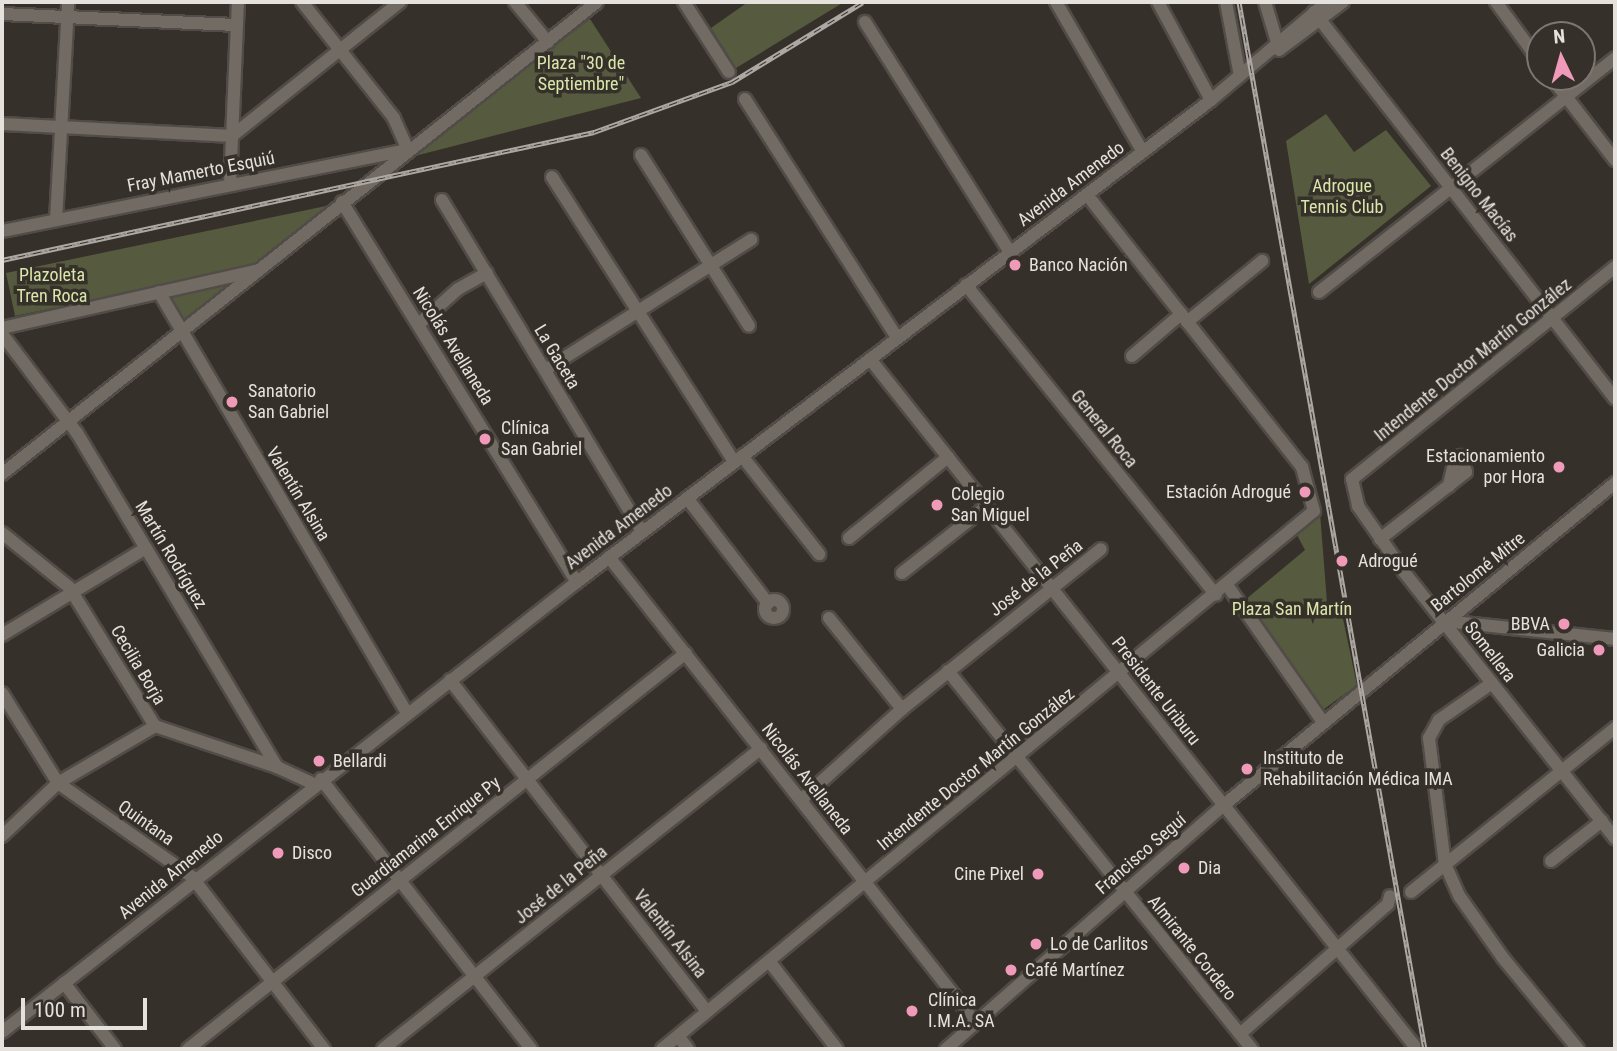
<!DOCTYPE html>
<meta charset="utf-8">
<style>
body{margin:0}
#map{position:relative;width:1617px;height:1051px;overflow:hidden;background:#36302a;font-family:"Roboto Condensed",sans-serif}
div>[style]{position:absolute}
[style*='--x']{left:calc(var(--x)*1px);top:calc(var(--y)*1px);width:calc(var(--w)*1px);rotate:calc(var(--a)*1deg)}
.green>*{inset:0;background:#565b3f}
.roads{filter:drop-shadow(2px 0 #514c47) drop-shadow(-2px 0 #514c47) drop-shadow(0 2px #514c47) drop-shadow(0 -2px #514c47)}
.minor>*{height:12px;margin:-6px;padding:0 6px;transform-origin:6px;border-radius:6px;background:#726b64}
.minor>.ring{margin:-6px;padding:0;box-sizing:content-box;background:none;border:12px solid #726b64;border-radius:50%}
.rail>*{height:5px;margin-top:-2.5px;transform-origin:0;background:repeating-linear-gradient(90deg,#36302a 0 8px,#ada8a3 0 16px);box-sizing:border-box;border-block:2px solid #ada8a3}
.dots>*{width:19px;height:19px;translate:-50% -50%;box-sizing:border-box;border:4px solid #36302a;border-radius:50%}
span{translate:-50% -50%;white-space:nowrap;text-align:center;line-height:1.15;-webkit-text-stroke:7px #36302a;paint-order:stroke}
.park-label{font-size:18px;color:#dae6aa}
.street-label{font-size:18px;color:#e5e1dd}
.poi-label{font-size:18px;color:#e5e1dd}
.left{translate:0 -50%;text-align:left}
.right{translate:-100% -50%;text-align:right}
.frame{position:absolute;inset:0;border:4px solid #e5e1dd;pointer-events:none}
.north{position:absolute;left:1526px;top:21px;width:70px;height:70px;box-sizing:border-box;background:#36302a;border:2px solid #7c7772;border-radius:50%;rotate:355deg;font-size:19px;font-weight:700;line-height:28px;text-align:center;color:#e5e1dd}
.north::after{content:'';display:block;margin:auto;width:24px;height:32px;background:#ef9ab8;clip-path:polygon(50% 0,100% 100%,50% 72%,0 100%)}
.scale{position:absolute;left:21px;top:998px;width:126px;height:32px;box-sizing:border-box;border:4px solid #e5e1dd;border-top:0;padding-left:9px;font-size:21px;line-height:24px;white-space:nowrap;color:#e5e1dd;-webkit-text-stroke:5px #36302a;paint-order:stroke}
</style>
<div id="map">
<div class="green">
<i style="clip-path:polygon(748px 2px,844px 2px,736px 68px,711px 28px)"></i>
<i style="clip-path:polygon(590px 19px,641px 98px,411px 157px)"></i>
<i style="clip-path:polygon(1326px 114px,1354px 152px,1386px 130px,1431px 186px,1309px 284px,1286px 141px)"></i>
<i style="clip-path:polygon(331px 205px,254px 266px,15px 316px,6px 273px)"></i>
<i style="clip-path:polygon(243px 278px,181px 321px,167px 295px)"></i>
<i style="clip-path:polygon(1320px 513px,1328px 615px,1342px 614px,1357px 685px,1320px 712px,1245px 600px,1305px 550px,1296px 533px)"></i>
</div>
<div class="roads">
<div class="minor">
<i style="--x:515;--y:2;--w:52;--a:50.5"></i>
<i style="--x:684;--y:2;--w:83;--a:57.3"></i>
<i style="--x:1056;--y:2;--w:173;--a:59.9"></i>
<i style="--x:1158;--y:2;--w:111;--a:61.6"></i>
<i style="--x:1226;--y:2;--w:75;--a:79.3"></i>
<i style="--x:1265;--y:2;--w:42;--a:73.3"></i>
<i style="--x:1496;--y:2;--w:74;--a:53.7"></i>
<i style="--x:1314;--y:12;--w:490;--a:52.1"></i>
<i style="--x:2;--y:14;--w:235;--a:2.7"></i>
<i style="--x:865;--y:22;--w:272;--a:57.8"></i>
<i style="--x:1279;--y:50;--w:80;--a:-36.9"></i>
<i style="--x:1551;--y:77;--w:105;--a:52.4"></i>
<i style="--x:745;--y:99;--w:283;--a:57.5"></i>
<i style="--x:2;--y:124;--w:230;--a:3"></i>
<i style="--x:232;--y:136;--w:215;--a:-38.6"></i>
<i style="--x:641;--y:155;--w:202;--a:57.7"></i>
<i style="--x:552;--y:177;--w:338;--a:57.4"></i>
<i style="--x:230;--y:184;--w:182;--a:-87.5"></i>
<i style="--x:442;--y:200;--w:388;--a:58.9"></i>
<i style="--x:342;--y:202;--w:447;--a:58.3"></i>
<i style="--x:56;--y:220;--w:218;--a:-86.8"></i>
<i style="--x:2;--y:231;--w:414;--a:-11.3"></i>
<i style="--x:408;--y:150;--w:35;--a:-114"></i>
<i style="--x:394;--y:118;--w:148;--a:-128.4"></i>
<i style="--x:1615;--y:267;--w:338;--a:141.1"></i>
<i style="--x:1352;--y:479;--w:28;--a:77"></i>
<i style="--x:1358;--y:506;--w:80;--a:55.1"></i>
<i style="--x:1404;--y:572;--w:340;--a:51.6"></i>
<i style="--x:966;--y:285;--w:398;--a:51.1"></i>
<i style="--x:159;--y:292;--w:489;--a:59.5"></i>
<i style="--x:1319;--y:292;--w:377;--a:-38.3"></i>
<i style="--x:1187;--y:322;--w:97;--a:-39.1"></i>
<i style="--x:419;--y:324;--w:52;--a:-41.9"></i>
<i style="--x:458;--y:289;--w:33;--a:-29"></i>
<i style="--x:2;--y:328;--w:263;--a:-12.7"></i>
<i style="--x:2;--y:334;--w:124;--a:52.9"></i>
<i style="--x:77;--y:433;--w:389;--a:59.1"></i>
<i style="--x:277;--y:767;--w:41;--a:24.7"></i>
<i style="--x:1132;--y:356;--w:65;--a:-40.6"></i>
<i style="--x:870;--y:359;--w:876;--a:51.59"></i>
<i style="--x:545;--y:370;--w:244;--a:-32.3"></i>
<i style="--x:742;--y:456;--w:125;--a:51.8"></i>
<i style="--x:2;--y:474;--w:759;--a:-38.42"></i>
<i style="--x:687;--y:498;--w:133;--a:52.4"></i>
<i style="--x:2;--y:533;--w:86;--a:38.9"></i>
<i style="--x:69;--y:587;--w:163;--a:58.3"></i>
<i style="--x:155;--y:726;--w:129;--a:18.6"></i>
<i style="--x:849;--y:538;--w:128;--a:-39.3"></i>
<i style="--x:1380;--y:539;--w:109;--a:-37.9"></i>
<i style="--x:1466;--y:472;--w:17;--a:-107"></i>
<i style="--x:1461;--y:456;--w:7;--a:153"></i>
<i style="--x:1455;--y:459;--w:28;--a:103"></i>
<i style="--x:609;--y:557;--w:593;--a:51.78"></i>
<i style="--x:902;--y:573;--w:108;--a:-38.2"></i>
<i style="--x:1227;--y:585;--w:167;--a:55"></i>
<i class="ring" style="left:765px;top:600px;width:6px;height:6px"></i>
<i style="--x:829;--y:618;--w:117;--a:51.3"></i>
<i style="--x:1444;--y:621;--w:172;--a:6"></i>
<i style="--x:2;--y:635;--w:168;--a:-31.1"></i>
<i style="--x:948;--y:671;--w:485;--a:51.2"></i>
<i style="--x:450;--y:680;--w:419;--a:52.2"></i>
<i style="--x:1492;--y:683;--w:65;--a:145.1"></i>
<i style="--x:1439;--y:720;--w:21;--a:119"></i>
<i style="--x:1429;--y:738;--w:127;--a:82.8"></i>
<i style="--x:1445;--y:864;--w:36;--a:66"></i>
<i style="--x:1460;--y:897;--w:75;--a:54.8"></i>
<i style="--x:1503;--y:958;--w:118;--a:50.5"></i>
<i style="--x:2;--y:693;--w:106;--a:58.1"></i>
<i style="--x:58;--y:783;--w:164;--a:35"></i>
<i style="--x:192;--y:877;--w:217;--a:52.5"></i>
<i style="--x:321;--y:779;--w:342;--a:52.1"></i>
<i style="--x:802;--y:799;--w:135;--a:-42"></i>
<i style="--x:902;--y:709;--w:255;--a:-38.8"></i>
<i style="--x:2;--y:836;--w:77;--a:-43.4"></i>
<i style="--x:58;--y:783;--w:113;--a:-30.4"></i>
<i style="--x:1551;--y:861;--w:65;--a:-38.1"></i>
<i style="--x:1411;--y:892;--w:262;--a:-38.8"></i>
<i style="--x:769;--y:961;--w:111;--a:52.3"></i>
<i style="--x:64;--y:983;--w:83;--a:52.3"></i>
<i style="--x:2;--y:1032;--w:730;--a:-38.05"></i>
<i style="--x:577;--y:582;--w:796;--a:-37.24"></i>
<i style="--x:1211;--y:100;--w:152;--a:-40.2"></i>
<i style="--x:1240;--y:1034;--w:197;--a:-41.3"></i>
<i style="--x:1388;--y:904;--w:8;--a:-76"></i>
<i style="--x:678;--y:1036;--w:16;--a:52"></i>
<i style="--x:188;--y:1049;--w:636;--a:-38.49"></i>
<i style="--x:383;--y:1049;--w:483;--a:-38.5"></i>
<i style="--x:662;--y:1049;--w:845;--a:-39.53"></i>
<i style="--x:1314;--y:511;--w:46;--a:-105.3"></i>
<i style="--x:1302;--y:467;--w:347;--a:-128.3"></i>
<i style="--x:946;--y:1049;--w:370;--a:-41.3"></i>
<i style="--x:1224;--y:805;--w:507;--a:-39.47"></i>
</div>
</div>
<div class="rail">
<i style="--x:1239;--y:2;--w:1063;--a:79.93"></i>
<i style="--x:2;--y:260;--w:606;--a:-12.2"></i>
<i style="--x:594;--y:132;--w:147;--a:-19.9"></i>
<i style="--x:732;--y:82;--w:153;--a:-31.4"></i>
</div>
<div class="dots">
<i style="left:1015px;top:265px;background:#ef9ab8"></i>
<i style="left:232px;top:402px;background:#ef9ab8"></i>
<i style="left:485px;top:439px;background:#ef9ab8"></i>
<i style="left:1559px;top:467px;background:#ef9ab8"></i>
<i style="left:1305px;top:492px;background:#ef9ab8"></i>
<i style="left:937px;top:505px;background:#ef9ab8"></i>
<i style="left:1342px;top:561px;background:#ef9ab8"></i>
<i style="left:1564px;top:624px;background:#ef9ab8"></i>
<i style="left:1599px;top:650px;background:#ef9ab8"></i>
<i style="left:319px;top:761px;background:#ef9ab8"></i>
<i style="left:1247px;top:769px;background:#ef9ab8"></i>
<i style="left:278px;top:853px;background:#ef9ab8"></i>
<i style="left:1184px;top:868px;background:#ef9ab8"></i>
<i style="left:1038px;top:874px;background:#ef9ab8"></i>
<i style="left:1036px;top:944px;background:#ef9ab8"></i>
<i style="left:1011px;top:970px;background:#ef9ab8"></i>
<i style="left:912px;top:1011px;background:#ef9ab8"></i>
</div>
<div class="park-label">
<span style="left:581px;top:74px">Plaza "30 de<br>Septiembre"</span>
<span style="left:1342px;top:197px">Adrogue<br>Tennis Club</span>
<span style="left:52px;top:286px">Plazoleta<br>Tren Roca</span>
<span style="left:1292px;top:609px">Plaza San Martín</span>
</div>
<div class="street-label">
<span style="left:201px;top:172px;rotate:-11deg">Fray Mamerto Esquiú</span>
<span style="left:1071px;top:184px;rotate:-37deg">Avenida Amenedo</span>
<span style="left:1479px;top:195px;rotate:52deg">Benigno Macías</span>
<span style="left:453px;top:346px;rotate:58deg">Nicolás Avellaneda</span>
<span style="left:557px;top:357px;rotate:59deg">La Gaceta</span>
<span style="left:1473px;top:360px;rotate:-39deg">Intendente Doctor Martín González</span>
<span style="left:1104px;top:429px;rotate:51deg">General Roca</span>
<span style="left:298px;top:494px;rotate:59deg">Valentín Alsina</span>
<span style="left:619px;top:527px;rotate:-37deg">Avenida Amenedo</span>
<span style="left:171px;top:555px;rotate:59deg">Martín Rodríguez</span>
<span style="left:1478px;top:572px;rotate:-39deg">Bartolomé Mitre</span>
<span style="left:1036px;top:578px;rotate:-38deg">José de la Peña</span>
<span style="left:1490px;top:652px;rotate:52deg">Somellera</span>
<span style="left:138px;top:665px;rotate:59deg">Cecilia Borja</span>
<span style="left:1156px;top:691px;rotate:52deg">Presidente Uriburu</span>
<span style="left:976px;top:769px;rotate:-39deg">Intendente Doctor Martín González</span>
<span style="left:807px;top:779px;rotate:52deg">Nicolás Avellaneda</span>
<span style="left:146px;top:823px;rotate:35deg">Quintana</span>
<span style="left:426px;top:837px;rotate:-38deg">Guardiamarina Enrique Py</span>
<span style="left:1141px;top:854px;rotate:-41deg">Francisco Seguí</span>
<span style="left:171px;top:875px;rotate:-39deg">Avenida Amenedo</span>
<span style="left:561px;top:885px;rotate:-39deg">José de la Peña</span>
<span style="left:670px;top:934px;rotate:52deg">Valentín Alsina</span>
<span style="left:1192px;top:948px;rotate:51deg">Almirante Cordero</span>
</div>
<div class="poi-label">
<span class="left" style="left:1029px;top:265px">Banco Nación</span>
<span class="left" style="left:248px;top:402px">Sanatorio<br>San Gabriel</span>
<span class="left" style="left:501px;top:439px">Clínica<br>San Gabriel</span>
<span class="right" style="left:1545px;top:467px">Estacionamiento<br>por Hora</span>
<span class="right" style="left:1291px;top:492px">Estación Adrogué</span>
<span class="left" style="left:951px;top:505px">Colegio<br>San Miguel</span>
<span class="left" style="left:1358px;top:561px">Adrogué</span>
<span class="right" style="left:1550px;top:624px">BBVA</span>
<span class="right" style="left:1585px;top:650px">Galicia</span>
<span class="left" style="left:1263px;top:769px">Instituto de<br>Rehabilitación Médica IMA</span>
<span class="left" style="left:333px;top:761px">Bellardi</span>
<span class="left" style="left:292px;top:853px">Disco</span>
<span class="left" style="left:1198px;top:868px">Dia</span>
<span class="right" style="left:1024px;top:874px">Cine Pixel</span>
<span class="left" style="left:1050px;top:944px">Lo de Carlitos</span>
<span class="left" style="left:1025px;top:970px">Café Martínez</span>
<span class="left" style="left:928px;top:1011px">Clínica<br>I.M.A. SA</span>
</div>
<div class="frame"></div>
<div class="north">N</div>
<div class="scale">100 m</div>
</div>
